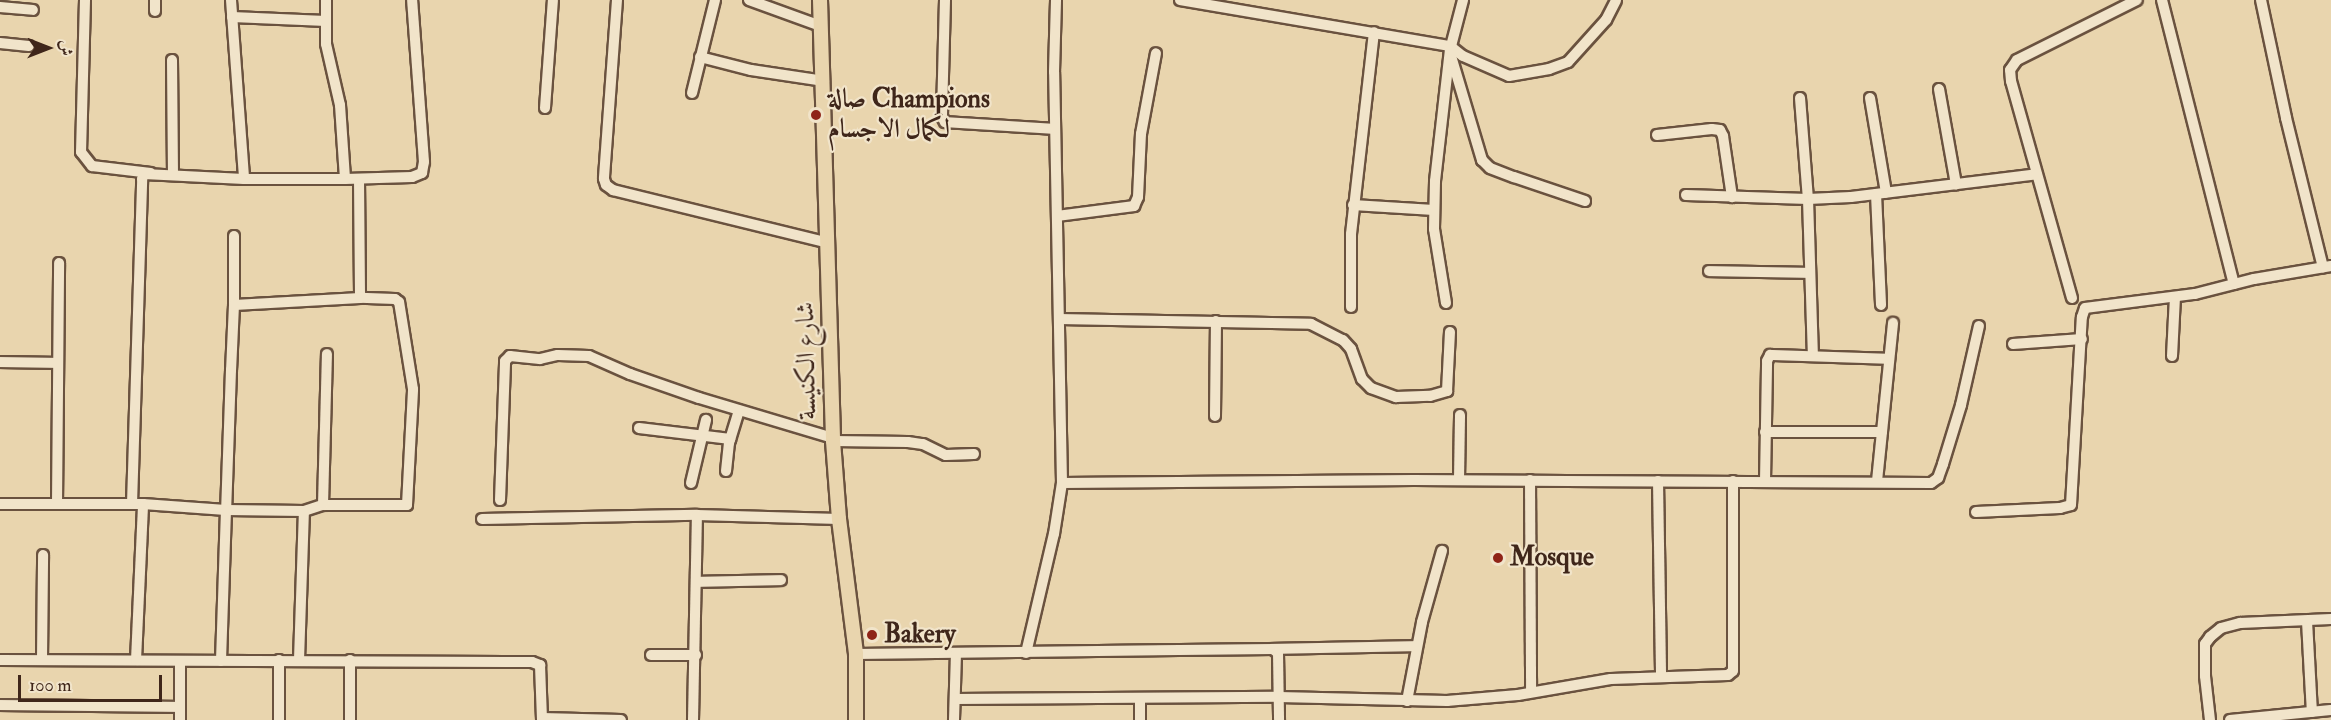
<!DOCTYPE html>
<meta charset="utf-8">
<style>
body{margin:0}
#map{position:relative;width:2331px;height:720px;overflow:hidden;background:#e9d5ae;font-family:"IM FELL Double Pica",Amiri,serif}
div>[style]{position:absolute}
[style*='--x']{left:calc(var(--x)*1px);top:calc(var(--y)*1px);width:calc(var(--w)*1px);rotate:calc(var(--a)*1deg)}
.roads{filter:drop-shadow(2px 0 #6a523f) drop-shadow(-2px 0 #6a523f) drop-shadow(0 2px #6a523f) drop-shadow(0 -2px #6a523f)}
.minor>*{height:10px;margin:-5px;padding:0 5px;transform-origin:5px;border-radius:5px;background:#f1e4ca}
.major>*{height:14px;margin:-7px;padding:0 7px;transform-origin:7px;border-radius:7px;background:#e9d5ae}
.dots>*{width:16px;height:16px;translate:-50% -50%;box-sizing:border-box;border:3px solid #f1e4ca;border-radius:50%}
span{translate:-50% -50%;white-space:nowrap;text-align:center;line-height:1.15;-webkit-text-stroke:4.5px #f1e4ca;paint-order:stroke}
.poi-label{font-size:26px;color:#3f261a;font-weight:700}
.left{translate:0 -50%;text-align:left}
.street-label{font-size:26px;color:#3f261a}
.north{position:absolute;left:18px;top:18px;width:60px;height:60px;-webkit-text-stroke:4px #f1e4ca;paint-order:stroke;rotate:90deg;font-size:16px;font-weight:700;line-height:24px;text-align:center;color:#3f261a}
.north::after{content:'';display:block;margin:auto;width:21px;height:27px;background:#3f261a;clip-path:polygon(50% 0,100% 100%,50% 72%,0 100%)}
.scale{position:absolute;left:18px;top:675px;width:144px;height:27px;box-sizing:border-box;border:3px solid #3f261a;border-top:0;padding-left:8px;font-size:18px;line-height:21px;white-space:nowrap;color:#3f261a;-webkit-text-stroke:4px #f1e4ca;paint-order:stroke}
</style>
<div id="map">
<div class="roads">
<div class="minor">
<i style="--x:85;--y:0;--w:152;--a:91.5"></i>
<i style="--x:81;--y:152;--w:18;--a:52"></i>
<i style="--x:92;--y:166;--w:59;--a:6.8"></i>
<i style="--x:231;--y:0;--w:179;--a:85.8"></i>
<i style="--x:326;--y:0;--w:44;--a:90"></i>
<i style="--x:326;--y:44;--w:63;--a:77.1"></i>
<i style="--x:340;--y:105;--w:74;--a:86.1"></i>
<i style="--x:617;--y:0;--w:179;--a:94.2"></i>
<i style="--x:604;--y:179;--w:6;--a:72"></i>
<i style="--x:606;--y:185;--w:9;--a:36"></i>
<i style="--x:613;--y:190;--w:221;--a:13.8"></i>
<i style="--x:749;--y:0;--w:77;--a:19.9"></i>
<i style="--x:945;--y:0;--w:117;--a:91.5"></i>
<i style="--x:942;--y:117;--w:6;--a:59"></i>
<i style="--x:945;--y:122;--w:110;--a:3.6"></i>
<i style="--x:1180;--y:0;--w:274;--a:9.7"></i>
<i style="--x:1450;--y:46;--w:16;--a:38"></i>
<i style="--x:1463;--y:56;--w:50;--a:23.5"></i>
<i style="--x:1509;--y:76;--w:41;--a:-9.9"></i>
<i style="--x:1549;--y:69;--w:20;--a:-20"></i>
<i style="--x:1568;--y:62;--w:57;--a:-47.9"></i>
<i style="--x:1606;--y:20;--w:22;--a:-63"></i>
<i style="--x:2162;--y:0;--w:293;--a:75.8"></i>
<i style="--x:2261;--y:0;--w:121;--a:78"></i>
<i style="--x:2286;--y:118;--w:154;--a:76.1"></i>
<i style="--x:0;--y:7;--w:33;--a:5"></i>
<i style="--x:155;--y:11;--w:11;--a:-90"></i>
<i style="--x:232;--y:17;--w:94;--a:2.4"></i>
<i style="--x:0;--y:43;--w:29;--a:6"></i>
<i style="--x:1451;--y:56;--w:109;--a:73.4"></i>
<i style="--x:1482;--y:160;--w:11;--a:45"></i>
<i style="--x:1490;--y:168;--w:26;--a:21"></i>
<i style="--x:1514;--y:177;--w:75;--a:18.7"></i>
<i style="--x:700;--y:57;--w:53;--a:14.3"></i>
<i style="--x:751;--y:70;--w:74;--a:8.6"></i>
<i style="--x:172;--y:60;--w:114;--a:89.5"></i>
<i style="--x:1939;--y:89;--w:97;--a:79.9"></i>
<i style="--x:692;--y:93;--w:96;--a:-76.1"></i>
<i style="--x:1800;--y:98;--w:101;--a:85.5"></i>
<i style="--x:1808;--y:199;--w:157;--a:88.2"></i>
<i style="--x:1870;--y:98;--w:96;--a:80.4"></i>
<i style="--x:545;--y:108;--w:108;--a:-85.8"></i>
<i style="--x:1657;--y:135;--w:55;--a:-6.2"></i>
<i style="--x:1712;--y:129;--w:8;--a:7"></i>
<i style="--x:1720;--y:130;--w:7;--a:63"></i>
<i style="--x:1723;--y:136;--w:62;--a:81.6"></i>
<i style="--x:359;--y:179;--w:119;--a:89.5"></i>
<i style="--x:1876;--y:194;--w:111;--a:87.4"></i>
<i style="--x:1686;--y:195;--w:122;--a:1.9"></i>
<i style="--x:1808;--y:199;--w:43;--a:-2.7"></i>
<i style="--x:1851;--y:197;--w:187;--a:-7"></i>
<i style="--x:1353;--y:205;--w:81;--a:3.5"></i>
<i style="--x:1057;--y:216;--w:78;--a:-7.4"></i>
<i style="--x:1134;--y:206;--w:10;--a:-66"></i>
<i style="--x:1138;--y:197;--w:63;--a:-87.3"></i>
<i style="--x:1141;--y:134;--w:82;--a:-79.5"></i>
<i style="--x:1709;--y:271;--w:101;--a:1.1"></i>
<i style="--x:2072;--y:298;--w:225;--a:-105.7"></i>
<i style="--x:2011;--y:81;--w:11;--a:-95"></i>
<i style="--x:2010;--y:70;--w:12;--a:-55"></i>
<i style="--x:2017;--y:60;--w:134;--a:-26.6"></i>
<i style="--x:1446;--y:303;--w:75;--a:-99.2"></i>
<i style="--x:1434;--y:229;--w:48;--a:-88.8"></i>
<i style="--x:1435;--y:181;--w:132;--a:-83.5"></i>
<i style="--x:1450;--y:50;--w:52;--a:-75.4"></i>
<i style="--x:234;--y:305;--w:69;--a:-90"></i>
<i style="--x:1351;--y:307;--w:73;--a:-90"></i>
<i style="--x:1351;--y:234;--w:203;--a:-83.5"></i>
<i style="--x:1059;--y:319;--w:252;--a:1.1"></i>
<i style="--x:1311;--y:324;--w:36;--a:27"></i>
<i style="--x:1343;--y:340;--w:12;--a:48"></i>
<i style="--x:1351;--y:349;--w:32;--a:70"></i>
<i style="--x:1362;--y:379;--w:13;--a:45"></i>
<i style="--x:1371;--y:388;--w:27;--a:20"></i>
<i style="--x:1396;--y:397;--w:34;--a:-2"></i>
<i style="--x:1430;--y:396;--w:18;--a:-16"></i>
<i style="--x:1447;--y:391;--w:59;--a:-87.1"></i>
<i style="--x:2013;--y:344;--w:69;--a:-4.1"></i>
<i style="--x:2172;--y:356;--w:59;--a:-87.1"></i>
<i style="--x:0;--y:362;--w:58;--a:1"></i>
<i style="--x:1215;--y:416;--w:95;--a:-89.4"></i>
<i style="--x:639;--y:428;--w:92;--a:6.9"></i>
<i style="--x:1765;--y:432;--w:117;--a:0"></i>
<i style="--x:833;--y:441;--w:75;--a:0.8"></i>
<i style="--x:908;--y:442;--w:15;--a:8"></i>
<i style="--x:923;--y:444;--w:25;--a:26"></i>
<i style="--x:946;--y:455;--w:28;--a:-2"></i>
<i style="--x:726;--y:471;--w:28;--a:-84"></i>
<i style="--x:729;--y:443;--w:34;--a:-73"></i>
<i style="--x:1459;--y:480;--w:65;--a:-89.1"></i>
<i style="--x:1530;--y:480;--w:212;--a:89.7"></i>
<i style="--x:1658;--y:481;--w:195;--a:89.1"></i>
<i style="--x:1765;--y:481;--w:120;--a:-89"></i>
<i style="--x:1767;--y:361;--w:7;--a:-63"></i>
<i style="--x:1770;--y:355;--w:119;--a:1.9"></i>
<i style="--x:1877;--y:481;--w:159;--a:-84.2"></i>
<i style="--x:691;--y:483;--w:65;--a:-76.6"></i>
<i style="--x:1062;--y:483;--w:352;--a:-0.5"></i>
<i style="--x:1414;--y:480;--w:517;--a:0.33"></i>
<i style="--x:1931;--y:483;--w:9;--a:-36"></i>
<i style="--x:1938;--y:478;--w:15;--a:-70"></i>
<i style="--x:1943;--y:464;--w:62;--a:-73"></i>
<i style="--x:1961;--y:405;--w:81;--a:-77.2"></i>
<i style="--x:500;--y:500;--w:139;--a:-87.9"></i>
<i style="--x:505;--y:361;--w:7;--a:-45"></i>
<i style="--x:510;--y:356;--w:30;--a:6"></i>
<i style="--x:540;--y:359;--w:18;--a:-13"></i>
<i style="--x:558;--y:355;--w:31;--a:2"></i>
<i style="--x:589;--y:356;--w:45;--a:23.7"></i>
<i style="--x:630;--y:374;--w:73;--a:19.2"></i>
<i style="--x:699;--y:398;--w:140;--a:16.6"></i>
<i style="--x:0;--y:504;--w:143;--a:0"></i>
<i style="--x:143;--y:504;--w:83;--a:4.1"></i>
<i style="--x:226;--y:510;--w:78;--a:0.7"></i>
<i style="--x:304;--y:511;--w:20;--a:-18"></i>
<i style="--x:323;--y:505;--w:84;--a:0"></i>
<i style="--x:407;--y:505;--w:116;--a:-87"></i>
<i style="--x:413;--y:389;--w:88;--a:-99.1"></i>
<i style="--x:399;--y:302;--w:5;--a:-143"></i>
<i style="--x:395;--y:299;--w:35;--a:-178"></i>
<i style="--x:360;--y:298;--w:126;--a:176.8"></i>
<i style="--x:234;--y:305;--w:65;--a:92.6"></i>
<i style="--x:231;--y:370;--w:140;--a:92"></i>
<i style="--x:226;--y:510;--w:151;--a:91.9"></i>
<i style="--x:57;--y:504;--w:241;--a:-89.5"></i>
<i style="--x:132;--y:504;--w:325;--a:-88.2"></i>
<i style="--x:142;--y:179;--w:5;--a:-68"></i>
<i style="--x:144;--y:174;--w:100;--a:2.9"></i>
<i style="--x:244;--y:179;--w:101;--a:0"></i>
<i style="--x:345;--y:179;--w:67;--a:-1.7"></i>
<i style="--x:412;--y:177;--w:11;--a:-22"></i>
<i style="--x:422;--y:173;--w:11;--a:-80"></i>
<i style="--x:424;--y:162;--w:162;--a:-94.2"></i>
<i style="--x:323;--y:505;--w:151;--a:-88.5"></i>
<i style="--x:1976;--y:512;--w:84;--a:-2.7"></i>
<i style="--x:2060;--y:508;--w:11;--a:-15"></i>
<i style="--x:2071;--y:505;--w:188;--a:-86.7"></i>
<i style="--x:2082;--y:317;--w:9;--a:-72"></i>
<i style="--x:2085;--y:308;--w:111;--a:-7.3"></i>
<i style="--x:2195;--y:294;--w:61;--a:-14.3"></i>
<i style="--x:2254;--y:279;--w:78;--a:-9.6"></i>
<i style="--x:482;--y:519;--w:215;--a:-1.1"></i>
<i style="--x:697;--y:515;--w:142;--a:1.6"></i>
<i style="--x:696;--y:582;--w:85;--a:-1.3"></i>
<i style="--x:2307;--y:621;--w:91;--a:86.9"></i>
<i style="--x:1273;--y:649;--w:144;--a:-1.2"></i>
<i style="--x:1026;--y:653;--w:122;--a:-76.8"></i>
<i style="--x:1054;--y:534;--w:52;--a:-81.1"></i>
<i style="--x:1062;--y:483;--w:411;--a:-91.1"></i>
<i style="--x:1054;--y:72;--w:72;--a:-88.4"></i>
<i style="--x:856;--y:654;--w:417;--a:-0.7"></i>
<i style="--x:1273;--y:649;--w:6;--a:39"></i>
<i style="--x:1278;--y:653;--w:67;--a:89.1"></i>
<i style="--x:651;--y:655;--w:45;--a:0"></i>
<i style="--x:42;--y:659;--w:104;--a:-89.4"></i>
<i style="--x:0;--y:660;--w:532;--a:0.22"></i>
<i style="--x:532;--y:662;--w:9;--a:21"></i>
<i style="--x:540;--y:665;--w:55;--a:87.9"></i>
<i style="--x:136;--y:660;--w:156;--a:-87.4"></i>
<i style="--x:279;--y:660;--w:60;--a:90"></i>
<i style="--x:299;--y:660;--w:149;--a:-88.1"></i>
<i style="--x:955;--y:699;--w:324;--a:-0.4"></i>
<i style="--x:1279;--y:697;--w:168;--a:1.4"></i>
<i style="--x:1447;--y:701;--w:71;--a:-4.8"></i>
<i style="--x:1518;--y:695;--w:94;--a:-9.8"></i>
<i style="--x:1611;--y:679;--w:117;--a:-2"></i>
<i style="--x:1728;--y:675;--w:6;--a:-39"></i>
<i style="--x:1733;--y:671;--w:190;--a:-90"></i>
<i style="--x:1407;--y:701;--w:80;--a:-79.2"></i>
<i style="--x:1422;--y:622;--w:74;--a:-74.3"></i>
<i style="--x:0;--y:705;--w:180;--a:0.6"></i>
<i style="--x:542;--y:718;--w:79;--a:1.5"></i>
<i style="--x:180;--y:720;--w:59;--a:-90"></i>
<i style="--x:350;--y:720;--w:60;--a:-90"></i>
<i style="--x:693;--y:720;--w:205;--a:-88.9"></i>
<i style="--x:954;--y:720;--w:67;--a:-88.3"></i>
<i style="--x:1140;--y:720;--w:22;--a:-90"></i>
<i style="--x:2210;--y:720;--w:44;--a:-96.5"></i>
<i style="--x:2205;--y:676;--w:32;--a:-90"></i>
<i style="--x:2205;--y:644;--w:9;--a:-54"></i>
<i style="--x:2210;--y:637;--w:14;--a:-39"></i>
<i style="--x:2221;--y:628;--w:20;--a:-15"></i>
<i style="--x:2240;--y:623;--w:91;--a:-2.5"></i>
<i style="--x:2230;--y:720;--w:101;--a:-5.7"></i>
</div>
<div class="major">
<i style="--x:820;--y:0;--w:441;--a:88.3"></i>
<i style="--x:833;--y:441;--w:78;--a:85.6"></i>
<i style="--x:839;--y:519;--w:136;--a:82.8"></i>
<i style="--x:856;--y:654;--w:66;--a:90"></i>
</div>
</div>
<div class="dots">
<i style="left:816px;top:115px;background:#8f2418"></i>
<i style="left:1498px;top:558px;background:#8f2418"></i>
<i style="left:872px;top:635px;background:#8f2418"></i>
</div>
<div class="poi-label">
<span class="left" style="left:828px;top:115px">صالة Champions<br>لكمال الاجسام</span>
<span class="left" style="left:1510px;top:558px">Mosque</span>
<span class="left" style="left:884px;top:635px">Bakery</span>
</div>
<div class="street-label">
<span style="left:807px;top:361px;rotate:-91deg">شارع الكنيسة</span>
</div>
<div class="north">ش</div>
<div class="scale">100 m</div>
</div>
